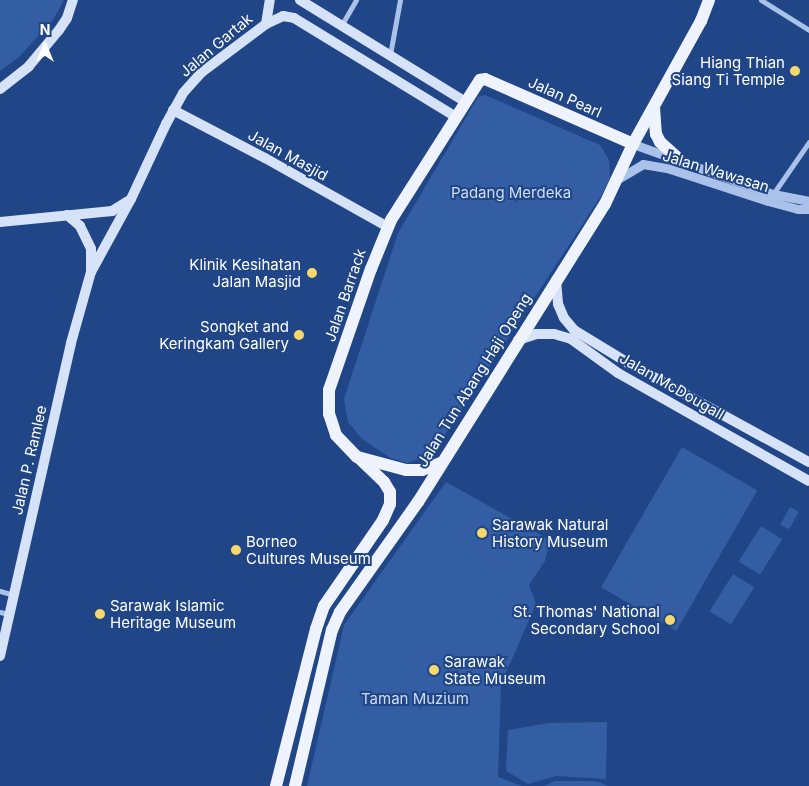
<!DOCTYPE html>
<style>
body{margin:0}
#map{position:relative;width:809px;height:786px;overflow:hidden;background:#204687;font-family:Inter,sans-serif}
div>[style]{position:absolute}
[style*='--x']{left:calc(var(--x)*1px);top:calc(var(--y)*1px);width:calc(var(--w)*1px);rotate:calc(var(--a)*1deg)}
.green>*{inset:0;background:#345ea4;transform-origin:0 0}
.pedestrian>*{height:4.5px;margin:-2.25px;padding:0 2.25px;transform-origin:2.25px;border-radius:2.25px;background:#aac2ea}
.minor>*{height:5px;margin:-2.5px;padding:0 2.5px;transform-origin:2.5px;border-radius:2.5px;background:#aac2ea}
.tertiary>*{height:9px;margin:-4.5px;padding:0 4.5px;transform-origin:4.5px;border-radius:4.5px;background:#aac2ea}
.secondary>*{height:10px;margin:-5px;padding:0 5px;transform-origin:5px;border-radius:5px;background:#d6e2f8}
.primary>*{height:12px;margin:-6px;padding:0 6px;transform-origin:6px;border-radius:6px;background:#eef3fe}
.dots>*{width:14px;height:14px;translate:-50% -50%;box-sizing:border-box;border:2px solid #204687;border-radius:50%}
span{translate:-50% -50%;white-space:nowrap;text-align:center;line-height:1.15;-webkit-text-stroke:4px #204687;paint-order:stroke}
.street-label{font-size:15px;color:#fff}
.poi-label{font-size:15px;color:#fff}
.right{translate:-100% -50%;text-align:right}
.left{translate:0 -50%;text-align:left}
.park-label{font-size:15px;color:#cfdef7}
.north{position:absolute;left:20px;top:20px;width:50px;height:50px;-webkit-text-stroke:4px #204687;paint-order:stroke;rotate:0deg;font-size:14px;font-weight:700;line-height:20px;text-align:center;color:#fff}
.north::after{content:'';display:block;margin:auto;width:18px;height:22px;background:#fff;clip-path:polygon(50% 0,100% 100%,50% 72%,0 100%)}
</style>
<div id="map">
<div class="green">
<i style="clip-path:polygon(0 0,64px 0,53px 20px,19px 57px,0 71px)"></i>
<i style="clip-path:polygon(485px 95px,600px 145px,609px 160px,610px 179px,601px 196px,431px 456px,407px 463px,389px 457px,362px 439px,348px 422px,344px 399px,398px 233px,478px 97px)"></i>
<i style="left:682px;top:447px;width:87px;height:162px;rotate:30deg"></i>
<i style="clip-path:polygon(446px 482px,550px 540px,545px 561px,529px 585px,536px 604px,501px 684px,498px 777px,522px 786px,307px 786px,344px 625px)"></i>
<i style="left:790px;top:507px;width:10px;height:20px;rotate:29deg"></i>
<i style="left:761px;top:526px;width:25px;height:42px;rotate:32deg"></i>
<i style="left:733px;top:574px;width:25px;height:44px;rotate:32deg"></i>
<i style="clip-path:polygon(607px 722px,606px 779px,556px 776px,528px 784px,506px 771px,508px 730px,549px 723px)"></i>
<i style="clip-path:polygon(555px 781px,595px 781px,609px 786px,544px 786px)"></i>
</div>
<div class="pedestrian">
<i style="--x:390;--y:55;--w:56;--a:-79.7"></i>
</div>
<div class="minor">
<i style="--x:761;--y:0;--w:57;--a:32"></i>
<i style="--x:341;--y:26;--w:30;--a:-60"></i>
<i style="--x:773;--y:194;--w:63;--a:-55.3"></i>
<i style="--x:0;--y:591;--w:15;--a:16"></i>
<i style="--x:0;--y:612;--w:9;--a:13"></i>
</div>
<div class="tertiary">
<i style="--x:633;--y:144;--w:149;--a:19.7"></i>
<i style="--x:773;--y:194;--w:37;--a:11"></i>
<i style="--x:618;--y:179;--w:29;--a:-31"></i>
<i style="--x:643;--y:164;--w:27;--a:10"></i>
<i style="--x:670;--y:169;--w:103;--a:18.1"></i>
<i style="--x:768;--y:201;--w:31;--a:15"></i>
<i style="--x:798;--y:209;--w:11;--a:0"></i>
</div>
<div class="secondary">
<i style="--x:300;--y:0;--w:195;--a:31.6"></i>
<i style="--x:266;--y:24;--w:19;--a:-25"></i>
<i style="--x:283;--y:16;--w:11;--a:10"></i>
<i style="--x:294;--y:18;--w:190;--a:31.4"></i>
<i style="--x:0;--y:89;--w:37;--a:-38"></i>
<i style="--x:29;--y:66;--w:47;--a:-50.2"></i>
<i style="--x:59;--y:30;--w:14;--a:-56"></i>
<i style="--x:67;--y:18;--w:19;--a:-72"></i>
<i style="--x:173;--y:110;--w:104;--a:27.6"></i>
<i style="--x:265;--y:158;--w:141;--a:29.3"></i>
<i style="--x:67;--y:215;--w:17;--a:40"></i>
<i style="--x:80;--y:226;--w:25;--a:64"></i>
<i style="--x:91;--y:249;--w:22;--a:90"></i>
<i style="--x:0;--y:222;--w:113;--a:-5.6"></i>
<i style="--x:112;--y:211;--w:19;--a:-32"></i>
<i style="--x:556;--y:280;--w:24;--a:85"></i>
<i style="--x:558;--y:304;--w:15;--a:67"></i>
<i style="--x:564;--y:318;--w:16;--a:50"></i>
<i style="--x:574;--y:330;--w:63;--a:31.4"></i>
<i style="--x:628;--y:363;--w:206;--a:28.7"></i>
<i style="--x:518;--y:340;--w:19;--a:-18"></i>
<i style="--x:536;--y:334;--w:18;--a:0"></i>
<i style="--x:554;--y:334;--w:18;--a:16"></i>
<i style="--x:571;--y:339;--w:58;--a:35.9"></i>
<i style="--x:618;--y:373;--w:219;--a:29.5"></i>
<i style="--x:0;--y:656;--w:321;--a:-77.2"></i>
<i style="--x:71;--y:343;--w:74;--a:-74.3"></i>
<i style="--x:91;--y:272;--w:83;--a:-61.3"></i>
<i style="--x:131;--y:199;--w:83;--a:-65"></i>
<i style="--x:166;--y:124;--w:35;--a:-61"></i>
<i style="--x:183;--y:93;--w:28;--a:-48"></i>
<i style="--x:202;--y:72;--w:80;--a:-36.9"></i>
<i style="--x:266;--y:24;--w:24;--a:-81"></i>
</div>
<div class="primary">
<i style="--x:654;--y:107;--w:27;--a:86"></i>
<i style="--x:656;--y:134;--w:9;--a:63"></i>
<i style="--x:660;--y:142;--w:27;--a:42"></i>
<i style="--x:441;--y:463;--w:20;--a:160"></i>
<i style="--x:422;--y:470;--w:16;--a:180"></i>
<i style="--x:406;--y:470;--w:51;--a:-165.1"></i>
<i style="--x:357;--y:457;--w:30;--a:-134"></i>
<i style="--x:336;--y:435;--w:22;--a:-108"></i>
<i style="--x:329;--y:414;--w:24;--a:-90"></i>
<i style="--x:329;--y:390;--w:128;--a:-70.9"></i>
<i style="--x:371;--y:269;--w:53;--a:-67.8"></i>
<i style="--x:391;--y:220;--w:166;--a:-57.6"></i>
<i style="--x:480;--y:80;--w:5;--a:-11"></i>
<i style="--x:485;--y:79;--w:162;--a:23.7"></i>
<i style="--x:276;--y:786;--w:162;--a:-75.7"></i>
<i style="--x:316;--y:629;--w:24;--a:-71"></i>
<i style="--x:324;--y:606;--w:104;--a:-55.5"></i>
<i style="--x:383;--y:520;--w:17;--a:-66"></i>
<i style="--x:390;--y:504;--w:12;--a:-90"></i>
<i style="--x:390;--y:492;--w:12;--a:-121"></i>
<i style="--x:384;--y:482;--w:33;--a:-136"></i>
<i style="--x:295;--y:786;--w:160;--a:-76.7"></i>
<i style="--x:332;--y:630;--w:20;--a:-66"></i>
<i style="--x:340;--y:612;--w:135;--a:-54.7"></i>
<i style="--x:418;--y:502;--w:352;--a:-57.9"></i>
<i style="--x:605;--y:204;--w:66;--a:-65"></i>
<i style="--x:633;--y:144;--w:141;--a:-61.1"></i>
<i style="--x:701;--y:21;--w:22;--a:-69"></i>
</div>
<div class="dots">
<i style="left:795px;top:71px;background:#f7d96b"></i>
<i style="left:312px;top:273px;background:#f7d96b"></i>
<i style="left:299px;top:335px;background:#f7d96b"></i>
<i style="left:482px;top:533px;background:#f7d96b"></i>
<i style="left:236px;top:550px;background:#f7d96b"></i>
<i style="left:100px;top:614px;background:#f7d96b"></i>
<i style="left:670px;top:620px;background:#f7d96b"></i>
<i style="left:434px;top:670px;background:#f7d96b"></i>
</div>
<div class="street-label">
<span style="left:216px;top:45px;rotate:-40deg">Jalan Gartak</span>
<span style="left:565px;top:97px;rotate:24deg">Jalan Pearl</span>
<span style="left:288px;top:155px;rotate:29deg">Jalan Masjid</span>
<span style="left:716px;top:171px;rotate:17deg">Jalan Wawasan</span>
<span style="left:345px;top:295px;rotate:-71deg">Jalan Barrack</span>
<span style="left:474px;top:380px;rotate:-58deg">Jalan Tun Abang Haji Openg</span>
<span style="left:672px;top:386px;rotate:30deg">Jalan McDougall</span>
<span style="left:29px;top:460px;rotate:-77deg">Jalan P. Ramlee</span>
</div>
<div class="poi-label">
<span class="right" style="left:785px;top:71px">Hiang Thian<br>Siang Ti Temple</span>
<span class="right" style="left:301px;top:273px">Klinik Kesihatan<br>Jalan Masjid</span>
<span class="right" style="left:289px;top:335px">Songket and<br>Keringkam Gallery</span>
<span class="left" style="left:492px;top:533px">Sarawak Natural<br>History Museum</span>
<span class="left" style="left:246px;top:550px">Borneo<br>Cultures Museum</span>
<span class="left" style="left:110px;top:614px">Sarawak Islamic<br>Heritage Museum</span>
<span class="right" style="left:660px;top:620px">St. Thomas' National<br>Secondary School</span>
<span class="left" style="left:444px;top:670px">Sarawak<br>State Museum</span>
</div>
<div class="park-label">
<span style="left:511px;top:193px">Padang Merdeka</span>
<span style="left:415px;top:699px">Taman Muzium</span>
</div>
<div class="north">N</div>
</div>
